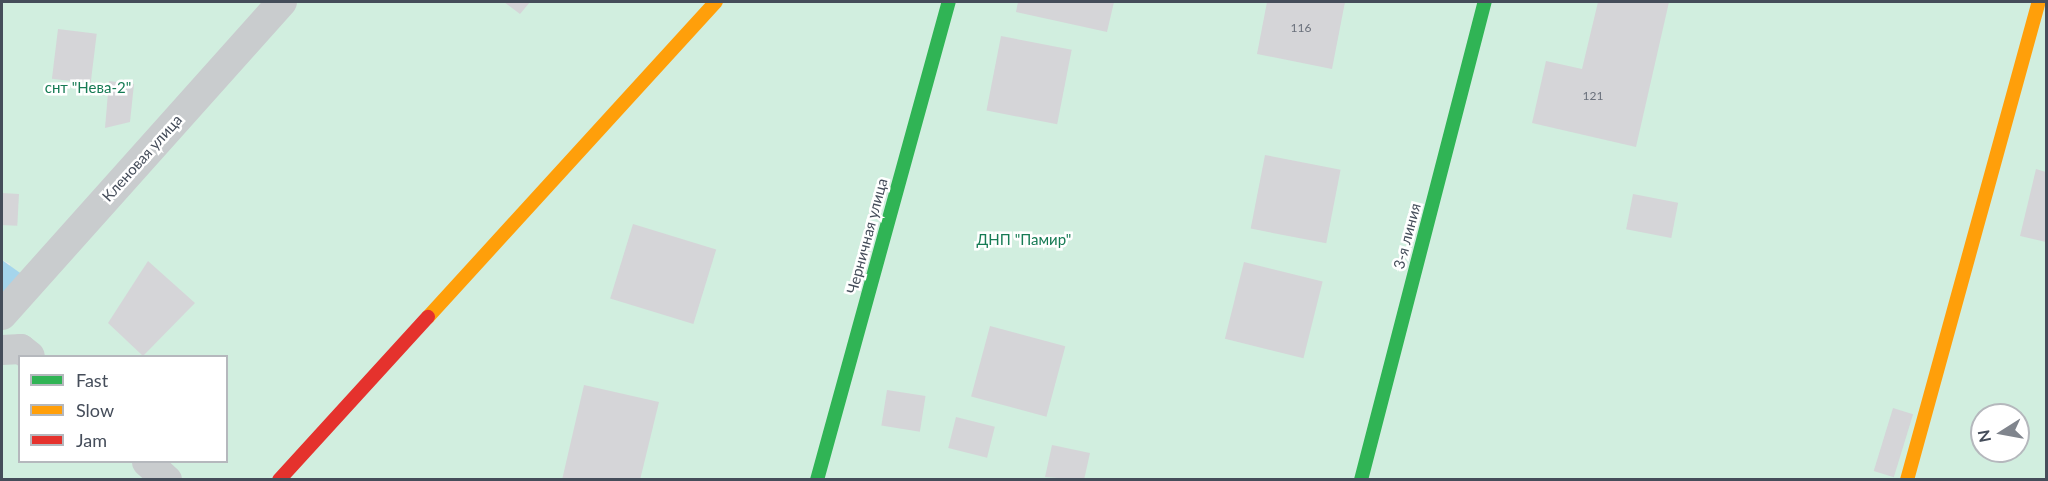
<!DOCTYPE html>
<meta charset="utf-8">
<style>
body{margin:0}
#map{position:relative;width:2048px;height:481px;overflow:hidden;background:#eeeded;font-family:Lato,sans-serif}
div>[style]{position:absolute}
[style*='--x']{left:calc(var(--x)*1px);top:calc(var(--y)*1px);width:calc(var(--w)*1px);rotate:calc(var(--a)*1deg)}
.green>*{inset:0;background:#d1eedf}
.water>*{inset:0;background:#a5d5ec}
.building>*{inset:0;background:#d5d5d8;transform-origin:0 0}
.street>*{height:30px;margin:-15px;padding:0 15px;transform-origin:15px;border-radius:15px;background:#c9ccce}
.fast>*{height:14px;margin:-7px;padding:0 7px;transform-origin:7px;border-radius:7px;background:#30b455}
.slow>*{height:14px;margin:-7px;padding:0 7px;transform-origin:7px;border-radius:7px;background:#ff9f0a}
.jam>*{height:14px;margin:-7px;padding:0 7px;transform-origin:7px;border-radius:7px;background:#e5322d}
span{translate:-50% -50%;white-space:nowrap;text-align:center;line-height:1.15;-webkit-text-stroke:5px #fff;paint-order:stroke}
.number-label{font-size:12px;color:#6a707b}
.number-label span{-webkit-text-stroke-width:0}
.park-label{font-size:15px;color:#167b54}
.street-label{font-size:15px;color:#454d5a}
.frame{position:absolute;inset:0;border:3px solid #454d5a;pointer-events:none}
.legend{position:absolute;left:18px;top:355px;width:210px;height:108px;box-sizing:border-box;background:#fff;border:2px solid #b5b8bd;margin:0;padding:8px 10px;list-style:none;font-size:18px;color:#454d5a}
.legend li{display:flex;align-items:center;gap:12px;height:30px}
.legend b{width:30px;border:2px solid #b5b8bd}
.north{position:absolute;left:1970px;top:403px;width:60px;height:60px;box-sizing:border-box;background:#fff;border:2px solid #b5b8bd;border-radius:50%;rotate:259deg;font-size:16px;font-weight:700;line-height:24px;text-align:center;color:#454d5a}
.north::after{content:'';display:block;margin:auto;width:21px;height:27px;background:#80858d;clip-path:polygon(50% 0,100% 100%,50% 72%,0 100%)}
</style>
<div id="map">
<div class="green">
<i style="clip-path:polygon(evenodd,2px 2px,2046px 2px,2046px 479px,2px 479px,2px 308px,10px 264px,2px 260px,2px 2px,20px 356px,226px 356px,226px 462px,20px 462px,20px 356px,2px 2px,1982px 415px,2018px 415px,2018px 451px,1982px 451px,1982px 415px)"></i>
</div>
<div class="water">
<i style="clip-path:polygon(2px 260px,23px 275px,2px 308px)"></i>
</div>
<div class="building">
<i style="clip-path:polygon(504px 2px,530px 2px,520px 14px)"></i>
<i style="clip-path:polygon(1018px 2px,1114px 2px,1107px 32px,1016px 12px)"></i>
<i style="clip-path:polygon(1267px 2px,1345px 2px,1332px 69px,1257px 54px)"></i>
<i style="clip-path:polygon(1598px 2px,1669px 2px,1636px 147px,1532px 123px,1546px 61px,1582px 69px)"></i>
<i style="left:58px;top:29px;width:39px;height:50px;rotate:7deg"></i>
<i style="left:1001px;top:36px;width:72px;height:76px;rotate:11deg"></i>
<i style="clip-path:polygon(109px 81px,134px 84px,130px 122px,105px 128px)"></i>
<i style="left:1265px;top:155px;width:77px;height:75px;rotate:11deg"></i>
<i style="clip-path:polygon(2036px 169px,2046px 172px,2046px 242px,2020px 236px)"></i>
<i style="left:2px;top:193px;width:17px;height:32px;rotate:3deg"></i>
<i style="left:1633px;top:194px;width:46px;height:36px;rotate:11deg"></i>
<i style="left:633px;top:224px;width:87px;height:78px;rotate:17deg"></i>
<i style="clip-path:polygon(148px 261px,195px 303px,143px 356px,108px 323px)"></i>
<i style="left:1244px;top:262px;width:81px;height:79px;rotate:14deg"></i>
<i style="left:990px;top:326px;width:78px;height:73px;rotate:15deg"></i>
<i style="clip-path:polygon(584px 385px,659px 402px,640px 480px,562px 480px)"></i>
<i style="left:887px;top:390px;width:39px;height:36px;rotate:9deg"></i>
<i style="left:1893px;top:408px;width:21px;height:66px;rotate:17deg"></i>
<i style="left:956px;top:417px;width:40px;height:32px;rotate:14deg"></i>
<i style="clip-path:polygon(1052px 445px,1090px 453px,1084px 480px,1045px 477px)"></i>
</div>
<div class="street">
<i style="--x:2;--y:315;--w:420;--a:-48.2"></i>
<i style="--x:2;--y:350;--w:19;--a:-3"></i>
<i style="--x:21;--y:349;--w:11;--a:38"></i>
<i style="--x:147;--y:462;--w:27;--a:42"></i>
</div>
<div class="fast">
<i style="--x:817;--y:480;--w:496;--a:-74.6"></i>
<i style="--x:1361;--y:480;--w:494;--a:-75.5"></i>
</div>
<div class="slow">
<i style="--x:428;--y:317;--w:427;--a:-47.6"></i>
<i style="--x:1907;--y:480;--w:496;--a:-74.6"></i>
</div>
<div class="jam">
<i style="--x:279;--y:480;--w:221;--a:-47.6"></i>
</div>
<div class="number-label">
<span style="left:1301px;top:28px">116</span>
<span style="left:1593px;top:96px">121</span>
</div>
<div class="park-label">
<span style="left:88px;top:88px">снт "Нева-2"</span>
<span style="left:1024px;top:240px">ДНП "Памир"</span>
</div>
<div class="street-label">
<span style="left:142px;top:158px;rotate:-48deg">Кленовая улица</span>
<span style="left:867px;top:236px;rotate:-75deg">Черничная улица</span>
<span style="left:1407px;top:236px;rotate:-75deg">3-я линия</span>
</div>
<div class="frame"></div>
<ul class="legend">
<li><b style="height:8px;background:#30b455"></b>Fast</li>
<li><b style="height:8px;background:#ff9f0a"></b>Slow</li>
<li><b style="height:8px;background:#e5322d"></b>Jam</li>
</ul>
<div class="north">N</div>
</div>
